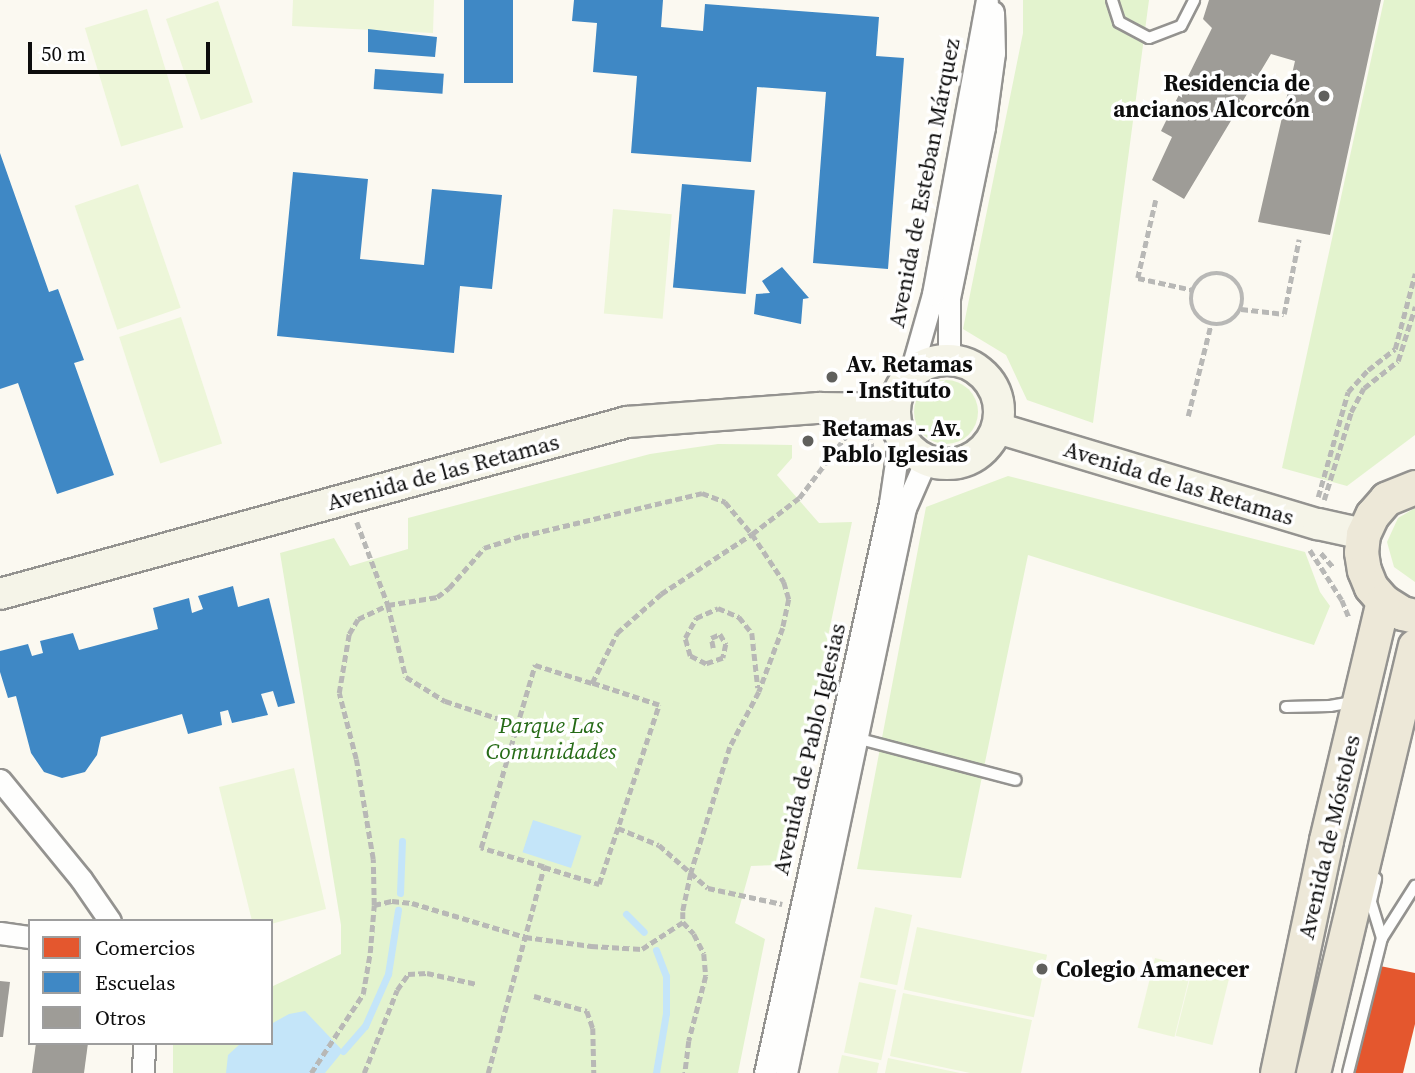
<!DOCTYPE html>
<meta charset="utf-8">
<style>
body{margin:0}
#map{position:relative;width:1415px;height:1073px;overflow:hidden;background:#fbf9f1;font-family:"Source Serif 4",serif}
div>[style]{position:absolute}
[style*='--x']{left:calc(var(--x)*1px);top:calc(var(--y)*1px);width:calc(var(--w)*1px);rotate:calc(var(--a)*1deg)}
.green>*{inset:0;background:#e3f3ce}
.round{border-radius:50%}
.pitch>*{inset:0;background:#edf6d9;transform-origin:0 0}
.water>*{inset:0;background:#c4e5f9;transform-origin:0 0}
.shops>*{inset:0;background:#e4572e}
.schools>*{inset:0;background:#3f88c5;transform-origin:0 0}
.stream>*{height:7px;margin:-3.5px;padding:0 3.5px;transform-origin:3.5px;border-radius:3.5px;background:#c4e5f9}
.building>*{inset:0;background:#9e9c97}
.path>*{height:4.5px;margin-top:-2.25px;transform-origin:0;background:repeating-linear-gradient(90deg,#b8b8b6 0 7px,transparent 0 10.5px)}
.path>.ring{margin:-2.25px;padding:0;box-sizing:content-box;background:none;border:4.5px solid #b8b8b6;border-radius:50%}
.roads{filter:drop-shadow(2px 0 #949390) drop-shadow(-2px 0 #949390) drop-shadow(0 2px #949390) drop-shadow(0 -2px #949390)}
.lane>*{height:10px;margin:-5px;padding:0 5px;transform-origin:5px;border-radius:5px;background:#fefefd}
.street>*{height:21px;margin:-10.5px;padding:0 10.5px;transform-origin:10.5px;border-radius:10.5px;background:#fefefd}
.secondary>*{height:30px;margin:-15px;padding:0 15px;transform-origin:15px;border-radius:15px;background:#f5f4e8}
.secondary>.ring{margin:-15px;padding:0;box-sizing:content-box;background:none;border:30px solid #f5f4e8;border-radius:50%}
.primary>*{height:33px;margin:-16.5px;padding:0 16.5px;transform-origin:16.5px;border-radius:16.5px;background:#ede8d8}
.dots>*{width:19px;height:19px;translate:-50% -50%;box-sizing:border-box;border:4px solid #fff;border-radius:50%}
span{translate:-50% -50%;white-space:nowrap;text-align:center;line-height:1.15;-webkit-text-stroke:7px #fff;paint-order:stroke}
.poi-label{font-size:23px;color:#0d0d0d;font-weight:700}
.right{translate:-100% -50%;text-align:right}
.left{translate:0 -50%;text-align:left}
.street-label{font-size:23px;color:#0d0d0d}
.park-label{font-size:23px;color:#266b17;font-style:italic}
.legend{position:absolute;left:28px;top:919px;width:245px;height:126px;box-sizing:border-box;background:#fff;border:2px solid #9e9e9e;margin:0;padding:9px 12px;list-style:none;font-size:21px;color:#0d0d0d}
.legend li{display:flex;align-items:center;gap:14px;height:35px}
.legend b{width:35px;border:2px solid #9e9e9e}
.scale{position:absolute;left:28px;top:42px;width:182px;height:32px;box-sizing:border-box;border:4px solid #0d0d0d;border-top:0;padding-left:9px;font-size:21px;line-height:24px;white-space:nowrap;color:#0d0d0d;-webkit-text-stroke:5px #fff;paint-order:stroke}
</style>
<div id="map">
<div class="green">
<i style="clip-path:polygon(1023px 0,1149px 0,1093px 423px,1027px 400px,1006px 355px,963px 329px,1023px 33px)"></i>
<i style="clip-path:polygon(1384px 0,1415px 0,1415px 435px,1347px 486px,1282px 468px)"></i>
<i class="round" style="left:914px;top:380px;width:64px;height:64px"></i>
<i style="clip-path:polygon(718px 444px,792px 445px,792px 458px,777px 475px,819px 523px,852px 522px,780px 865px,751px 866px,735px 923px,765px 939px,738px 1073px,173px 1073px,173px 1043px,271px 1043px,271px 987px,341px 954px,341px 925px,280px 553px,334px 538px,350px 566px,408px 549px,408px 518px,650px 454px)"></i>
<i style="clip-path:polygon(1008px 476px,1305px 552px,1320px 592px,1330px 606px,1314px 645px,1028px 555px,961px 878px,857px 869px,926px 507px)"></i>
<i style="clip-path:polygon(1415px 508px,1415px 582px,1394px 567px,1387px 542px,1398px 518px)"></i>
</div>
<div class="pitch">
<i style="clip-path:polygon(293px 0,434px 0,433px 33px,292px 26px)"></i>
<i style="left:218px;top:1px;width:107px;height:55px;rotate:71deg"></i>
<i style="left:147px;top:9px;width:124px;height:65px;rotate:73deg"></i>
<i style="left:138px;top:184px;width:131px;height:67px;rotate:71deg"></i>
<i style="left:613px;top:209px;width:59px;height:105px;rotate:5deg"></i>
<i style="left:181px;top:317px;width:133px;height:65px;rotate:72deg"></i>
<i style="clip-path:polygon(294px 768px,326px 909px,271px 924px,271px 921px,252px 921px,219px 787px)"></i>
<i style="left:875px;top:907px;width:38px;height:72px;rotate:12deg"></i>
<i style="left:917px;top:927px;width:133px;height:64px;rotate:12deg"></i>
<i style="left:1155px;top:958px;width:38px;height:72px;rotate:14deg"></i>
<i style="left:1193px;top:966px;width:38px;height:72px;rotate:14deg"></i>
<i style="left:859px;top:982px;width:38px;height:72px;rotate:12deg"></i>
<i style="clip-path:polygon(903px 993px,1032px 1020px,1021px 1073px,970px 1073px,890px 1056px)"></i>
<i style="clip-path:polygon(842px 1055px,879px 1063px,877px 1073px,838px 1073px)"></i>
<i style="clip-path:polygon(888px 1058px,960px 1073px,885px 1073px)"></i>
</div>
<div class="water">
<i style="left:533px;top:820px;width:51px;height:34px;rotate:18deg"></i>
<i style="clip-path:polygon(305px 1011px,343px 1051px,325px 1073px,226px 1073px,228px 1055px,240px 1044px,271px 1043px,271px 1024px,289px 1014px)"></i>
</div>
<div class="shops">
<i style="clip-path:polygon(1380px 966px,1415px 973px,1415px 1024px,1403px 1073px,1355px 1073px)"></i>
</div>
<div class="schools">
<i style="left:464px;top:0;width:49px;height:83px"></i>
<i style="clip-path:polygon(574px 0,663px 0,661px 27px,703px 31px,705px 4px,879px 17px,876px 56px,904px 58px,888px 269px,813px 263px,826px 92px,757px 87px,751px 162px,631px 153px,637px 76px,593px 72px,597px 23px,572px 21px)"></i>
<i style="clip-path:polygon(368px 29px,437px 37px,435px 57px,368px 52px)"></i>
<i style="left:375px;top:69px;width:69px;height:20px;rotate:4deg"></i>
<i style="clip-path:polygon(0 153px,49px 292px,58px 289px,84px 360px,74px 363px,114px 475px,57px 494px,18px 383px,0 389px)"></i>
<i style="clip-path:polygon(293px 172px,368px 179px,360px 259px,424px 265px,432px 189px,502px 195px,492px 289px,460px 286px,454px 353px,277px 336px)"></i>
<i style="left:682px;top:184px;width:73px;height:104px;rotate:5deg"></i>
<i style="clip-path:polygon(782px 267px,809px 298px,803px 299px,801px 324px,754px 314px,756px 294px,770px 293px,762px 281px)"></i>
<i style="clip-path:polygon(233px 586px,238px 607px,269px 598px,295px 703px,278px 707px,273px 691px,261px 694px,268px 715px,232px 723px,228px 710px,220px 712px,222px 725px,188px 734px,182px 714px,101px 737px,97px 755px,85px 772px,62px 778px,44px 772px,31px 753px,16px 696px,8px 698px,0 672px,0 651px,28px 644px,32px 656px,43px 653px,40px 641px,73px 633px,79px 650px,158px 629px,153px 608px,189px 598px,192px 613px,203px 609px,198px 596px)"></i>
</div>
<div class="stream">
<i style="--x:400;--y:893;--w:52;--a:-87.8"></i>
<i style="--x:626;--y:914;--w:25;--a:45"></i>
<i style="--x:656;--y:950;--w:28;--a:69"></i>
<i style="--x:666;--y:976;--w:37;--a:90"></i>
<i style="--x:666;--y:1013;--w:61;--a:99.5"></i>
<i style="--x:343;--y:1051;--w:33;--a:-49"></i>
<i style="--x:365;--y:1026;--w:57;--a:-66.1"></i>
<i style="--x:388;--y:974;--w:65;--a:-81.1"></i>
</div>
<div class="building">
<i style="clip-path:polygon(1209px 0,1381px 0,1330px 235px,1258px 222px,1295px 61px,1271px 54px,1184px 199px,1152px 180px,1172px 137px,1161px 131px,1212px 28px,1203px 19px)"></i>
<i style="clip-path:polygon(0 981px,10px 982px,3px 1037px,0 1037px)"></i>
<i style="clip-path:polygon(36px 1043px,88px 1043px,84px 1073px,32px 1073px)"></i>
</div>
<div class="path">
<i style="--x:1156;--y:200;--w:80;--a:103"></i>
<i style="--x:1138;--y:278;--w:56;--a:12.3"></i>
<i class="ring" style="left:1191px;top:273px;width:47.5px;height:47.5px"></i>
<i style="--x:1241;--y:309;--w:43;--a:6.6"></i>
<i style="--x:1284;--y:314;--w:76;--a:-78.7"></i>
<i style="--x:1188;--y:416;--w:95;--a:-76"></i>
<i style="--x:870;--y:433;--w:22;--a:82"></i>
<i style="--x:1318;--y:497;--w:109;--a:-74.1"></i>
<i style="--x:1348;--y:392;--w:30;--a:-48"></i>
<i style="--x:1368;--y:370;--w:34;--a:-38"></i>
<i style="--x:1395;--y:349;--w:78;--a:-75.1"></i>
<i style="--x:1324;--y:500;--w:92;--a:-72.9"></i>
<i style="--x:1351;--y:412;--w:27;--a:-62"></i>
<i style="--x:1364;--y:388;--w:43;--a:-38.5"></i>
<i style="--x:1398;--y:361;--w:57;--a:-72.5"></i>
<i style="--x:357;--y:522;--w:89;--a:69.5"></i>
<i style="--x:388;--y:605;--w:74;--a:76"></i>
<i style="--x:406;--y:677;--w:46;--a:31.6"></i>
<i style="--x:445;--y:701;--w:77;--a:18.2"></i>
<i style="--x:1310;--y:550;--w:59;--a:57.4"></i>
<i style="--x:1342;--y:600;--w:18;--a:68"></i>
<i style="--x:1321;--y:553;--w:20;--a:49"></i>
<i style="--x:713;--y:648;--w:10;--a:-101"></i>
<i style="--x:711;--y:638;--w:10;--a:-24"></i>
<i style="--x:720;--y:634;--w:12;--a:59"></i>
<i style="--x:726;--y:644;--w:14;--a:102"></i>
<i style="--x:723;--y:658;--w:18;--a:161"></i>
<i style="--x:706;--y:664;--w:18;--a:-153"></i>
<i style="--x:690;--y:656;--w:19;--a:-106"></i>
<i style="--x:685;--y:638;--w:23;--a:-61"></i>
<i style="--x:696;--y:618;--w:24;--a:-24"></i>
<i style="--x:718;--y:608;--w:23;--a:23"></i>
<i style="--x:739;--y:617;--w:21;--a:51"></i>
<i style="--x:752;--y:633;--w:55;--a:83.8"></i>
<i style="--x:618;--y:828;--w:44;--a:22.5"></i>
<i style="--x:659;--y:845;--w:65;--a:41.3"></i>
<i style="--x:708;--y:888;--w:76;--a:12.2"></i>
<i style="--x:544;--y:867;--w:66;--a:-163.2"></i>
<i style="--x:481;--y:848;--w:191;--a:-73.6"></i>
<i style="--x:535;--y:665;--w:60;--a:17.5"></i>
<i style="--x:374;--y:905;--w:18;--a:-13"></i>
<i style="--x:392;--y:901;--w:20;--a:6"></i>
<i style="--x:412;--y:903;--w:118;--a:16.7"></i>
<i style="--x:525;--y:937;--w:67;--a:7.8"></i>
<i style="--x:591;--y:946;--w:51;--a:3.4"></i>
<i style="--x:642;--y:949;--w:49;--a:-33.4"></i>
<i style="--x:534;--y:996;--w:55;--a:15.8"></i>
<i style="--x:587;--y:1011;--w:18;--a:71"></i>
<i style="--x:593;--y:1028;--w:45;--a:88.7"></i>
<i style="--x:311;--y:1073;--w:95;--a:-56.6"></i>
<i style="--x:363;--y:994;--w:42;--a:-80.3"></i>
<i style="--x:370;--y:953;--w:48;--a:-85.2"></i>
<i style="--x:374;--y:905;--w:46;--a:-91.2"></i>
<i style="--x:373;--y:859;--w:101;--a:-99.6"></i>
<i style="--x:356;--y:759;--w:68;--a:-104.4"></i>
<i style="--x:339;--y:693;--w:60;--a:-80.4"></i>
<i style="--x:349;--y:634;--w:17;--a:-59"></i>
<i style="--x:358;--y:619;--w:33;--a:-25"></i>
<i style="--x:388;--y:605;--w:50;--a:-9.3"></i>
<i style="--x:437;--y:597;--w:15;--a:-37"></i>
<i style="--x:449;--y:588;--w:53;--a:-48.8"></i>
<i style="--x:484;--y:548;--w:40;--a:-18"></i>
<i style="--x:522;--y:536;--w:185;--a:-13.4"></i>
<i style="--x:702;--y:493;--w:25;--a:21"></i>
<i style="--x:725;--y:502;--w:42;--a:49.8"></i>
<i style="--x:752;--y:534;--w:58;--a:56.3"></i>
<i style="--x:784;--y:582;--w:18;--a:74"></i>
<i style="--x:789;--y:599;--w:30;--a:102"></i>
<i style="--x:783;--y:628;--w:68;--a:110.6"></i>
<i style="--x:759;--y:692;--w:62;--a:117.8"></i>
<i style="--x:730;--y:747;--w:132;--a:107.2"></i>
<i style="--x:691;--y:873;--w:40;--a:102"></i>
<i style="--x:683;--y:912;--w:10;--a:90"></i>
<i style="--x:683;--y:922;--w:16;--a:47"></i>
<i style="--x:694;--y:934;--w:22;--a:63"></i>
<i style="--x:704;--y:954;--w:22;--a:85"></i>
<i style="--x:706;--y:976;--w:67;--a:104.7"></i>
<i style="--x:689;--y:1041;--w:32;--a:97"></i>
<i style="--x:364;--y:1073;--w:89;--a:-68.3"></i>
<i style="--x:397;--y:990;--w:19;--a:-55"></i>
<i style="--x:408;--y:974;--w:19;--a:-3"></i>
<i style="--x:427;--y:973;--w:51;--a:12.4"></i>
<i style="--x:488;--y:1073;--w:213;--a:-74.8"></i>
<i style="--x:544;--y:867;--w:58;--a:17.2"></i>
<i style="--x:599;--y:884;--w:189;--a:-71.5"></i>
<i style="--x:659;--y:705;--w:71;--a:-161.8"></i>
<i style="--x:592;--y:683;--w:56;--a:-63.4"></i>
<i style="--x:617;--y:633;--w:59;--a:-41.6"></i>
<i style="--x:661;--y:594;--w:109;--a:-33.4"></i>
<i style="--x:752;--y:534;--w:59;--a:-37.5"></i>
<i style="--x:799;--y:498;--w:79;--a:-52.7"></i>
</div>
<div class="roads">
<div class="lane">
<i style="--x:1112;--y:0;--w:23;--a:72"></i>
<i style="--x:1119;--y:22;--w:34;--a:28"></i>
<i style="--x:1149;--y:38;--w:34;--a:-21"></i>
<i style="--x:1181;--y:26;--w:29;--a:-63"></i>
<i style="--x:1286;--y:707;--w:44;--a:-1.3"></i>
<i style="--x:1330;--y:706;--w:23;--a:-10"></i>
<i style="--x:856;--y:738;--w:165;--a:14.7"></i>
<i style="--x:1382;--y:938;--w:62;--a:-57.6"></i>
<i style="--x:1348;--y:1073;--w:139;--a:-75.9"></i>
<i style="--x:1382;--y:938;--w:39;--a:-107"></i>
<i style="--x:1371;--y:901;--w:23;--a:-77"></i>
</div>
<div class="street">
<i style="--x:949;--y:360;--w:62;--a:-90"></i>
<i style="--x:949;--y:298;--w:175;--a:-78.4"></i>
<i style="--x:984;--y:127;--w:75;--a:-82.3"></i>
<i style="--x:994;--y:53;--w:41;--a:-91.4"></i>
<i style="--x:910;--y:375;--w:84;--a:-74.1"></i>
<i style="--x:933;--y:294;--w:299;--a:-79.6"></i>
<i style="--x:0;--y:780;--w:128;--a:50.7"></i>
<i style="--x:81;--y:879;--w:51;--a:55.4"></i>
<i style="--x:0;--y:933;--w:30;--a:8"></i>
<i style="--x:143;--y:1073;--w:30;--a:-88"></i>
<i style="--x:765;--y:1073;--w:584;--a:-77.63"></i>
<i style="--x:890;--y:503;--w:69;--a:-81.6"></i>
<i style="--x:786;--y:1073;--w:577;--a:-78.11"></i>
<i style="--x:905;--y:508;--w:52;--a:-66.4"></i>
</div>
<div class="secondary">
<i class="ring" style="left:895px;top:360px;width:74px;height:74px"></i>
<i style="--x:997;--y:428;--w:335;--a:16.7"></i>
<i style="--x:1318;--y:524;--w:46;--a:12.5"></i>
<i style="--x:0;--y:594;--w:650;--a:-15.34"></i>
<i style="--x:627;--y:422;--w:193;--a:-4.2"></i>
<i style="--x:819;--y:408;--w:76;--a:0.8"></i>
</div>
<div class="primary">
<i style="--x:1415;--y:487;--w:31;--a:158"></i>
<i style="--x:1386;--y:499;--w:21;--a:131"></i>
<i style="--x:1372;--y:515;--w:21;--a:115"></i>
<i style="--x:1363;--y:534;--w:18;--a:96"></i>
<i style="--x:1361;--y:552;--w:18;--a:81"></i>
<i style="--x:1364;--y:570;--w:18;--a:68"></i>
<i style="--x:1371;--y:587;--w:18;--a:49"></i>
<i style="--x:1383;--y:601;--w:22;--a:32"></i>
<i style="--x:1402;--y:613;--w:13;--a:13"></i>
<i style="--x:1277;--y:1073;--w:238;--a:-78.1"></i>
<i style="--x:1326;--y:840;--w:246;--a:-76.6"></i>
<i style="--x:1313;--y:1073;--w:439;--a:-76.6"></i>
</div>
</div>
<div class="dots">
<i style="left:1324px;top:96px;background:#60605d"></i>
<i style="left:832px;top:377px;background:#60605d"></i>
<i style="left:808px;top:441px;background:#60605d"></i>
<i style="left:1042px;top:969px;background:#60605d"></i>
</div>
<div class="poi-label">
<span class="right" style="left:1310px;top:96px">Residencia de<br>ancianos Alcorcón</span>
<span class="left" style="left:846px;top:377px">Av. Retamas<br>- Instituto</span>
<span class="left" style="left:822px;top:441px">Retamas - Av.<br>Pablo Iglesias</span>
<span class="left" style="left:1056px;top:969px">Colegio Amanecer</span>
</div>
<div class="street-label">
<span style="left:924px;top:183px;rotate:-79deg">Avenida de Esteban Márquez</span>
<span style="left:443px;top:472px;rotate:-15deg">Avenida de las Retamas</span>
<span style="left:1179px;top:483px;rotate:17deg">Avenida de las Retamas</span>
<span style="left:809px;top:749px;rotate:-77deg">Avenida de Pablo Iglesias</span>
<span style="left:1329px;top:837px;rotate:-77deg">Avenida de Móstoles</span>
</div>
<div class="park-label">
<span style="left:551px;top:738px">Parque Las<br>Comunidades</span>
</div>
<ul class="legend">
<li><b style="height:19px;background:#e4572e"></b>Comercios</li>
<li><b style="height:19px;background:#3f88c5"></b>Escuelas</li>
<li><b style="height:19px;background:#9e9c97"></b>Otros</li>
</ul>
<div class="scale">50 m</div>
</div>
